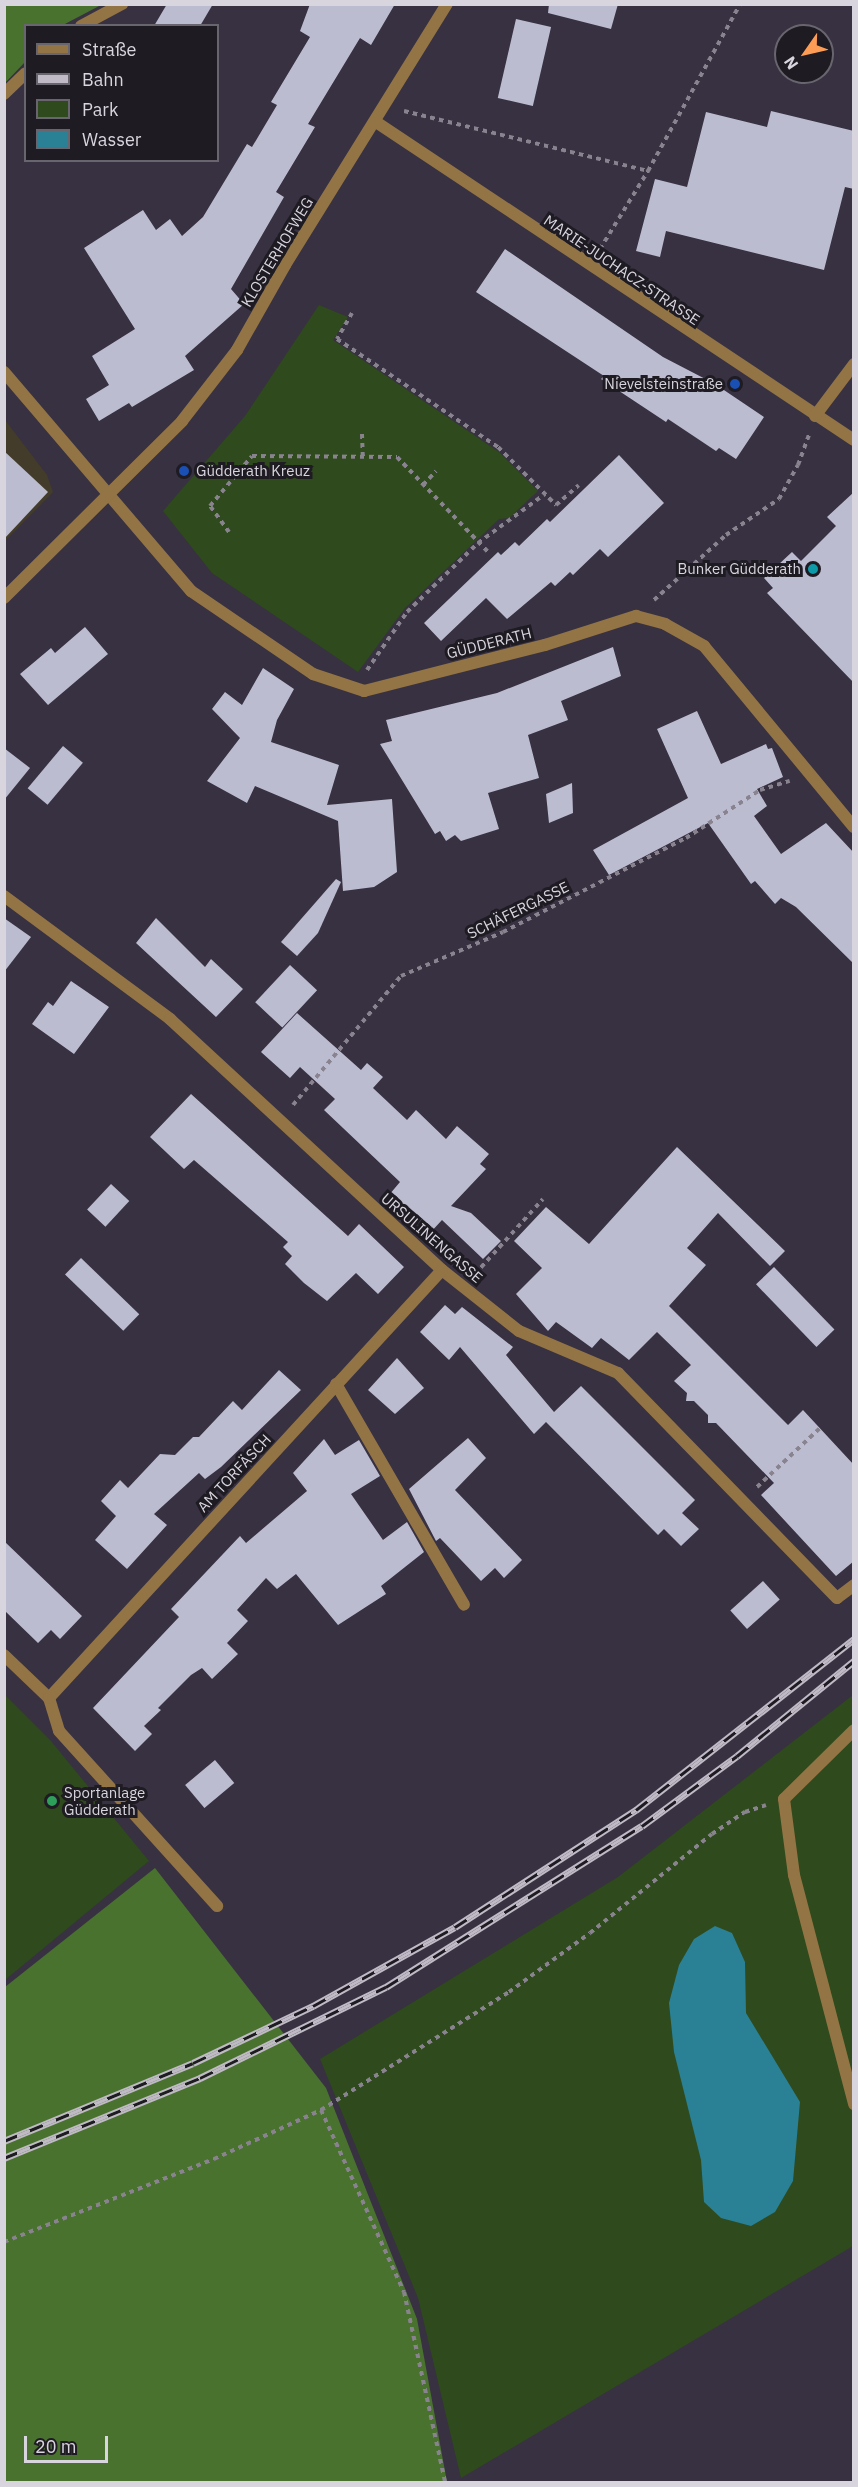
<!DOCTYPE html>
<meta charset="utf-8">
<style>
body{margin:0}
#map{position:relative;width:858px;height:2487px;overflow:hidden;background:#383141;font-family:"IBM Plex Sans",sans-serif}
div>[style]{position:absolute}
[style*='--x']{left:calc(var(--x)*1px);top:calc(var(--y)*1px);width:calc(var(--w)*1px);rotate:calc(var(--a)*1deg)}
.education>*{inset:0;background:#433c2a}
.green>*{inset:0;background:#2f4a1c}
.forest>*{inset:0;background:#4a722f}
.water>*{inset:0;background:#2a8094}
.building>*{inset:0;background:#bcbcd1;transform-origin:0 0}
.path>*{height:4px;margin-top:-2px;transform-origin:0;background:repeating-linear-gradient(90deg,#898390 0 4.5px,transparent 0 9px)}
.lane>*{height:12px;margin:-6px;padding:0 6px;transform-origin:6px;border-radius:6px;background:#937445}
.street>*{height:12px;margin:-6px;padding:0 6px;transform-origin:6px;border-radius:6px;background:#937445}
.rail>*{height:7px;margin-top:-3.5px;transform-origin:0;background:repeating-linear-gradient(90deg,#1e1b22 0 14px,#bfbac5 0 28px);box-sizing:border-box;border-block:2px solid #bfbac5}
.dots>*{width:16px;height:16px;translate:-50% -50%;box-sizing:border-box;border:3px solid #1e1b22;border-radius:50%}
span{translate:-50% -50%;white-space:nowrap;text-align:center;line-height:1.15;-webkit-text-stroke:6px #1e1b22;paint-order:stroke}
.street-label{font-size:15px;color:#d9d5df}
.poi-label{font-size:15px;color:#d9d5df}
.right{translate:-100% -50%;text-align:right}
.left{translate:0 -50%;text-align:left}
.frame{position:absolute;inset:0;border:6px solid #d9d5df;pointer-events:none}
.legend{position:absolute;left:24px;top:24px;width:195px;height:138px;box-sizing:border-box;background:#1e1b22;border:2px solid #69656e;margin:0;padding:8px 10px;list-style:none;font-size:18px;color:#d9d5df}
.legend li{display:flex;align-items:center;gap:12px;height:30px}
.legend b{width:30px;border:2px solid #69656e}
.north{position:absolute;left:774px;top:24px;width:60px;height:60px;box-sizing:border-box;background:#1e1b22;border:2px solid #69656e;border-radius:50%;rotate:236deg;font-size:16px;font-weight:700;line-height:24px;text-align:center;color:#d9d5df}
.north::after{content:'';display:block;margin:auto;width:21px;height:27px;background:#fd9c55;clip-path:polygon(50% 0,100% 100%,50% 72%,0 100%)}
.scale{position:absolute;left:24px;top:2436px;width:84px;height:27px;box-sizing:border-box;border:3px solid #d9d5df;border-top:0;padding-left:8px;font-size:18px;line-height:21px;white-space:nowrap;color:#d9d5df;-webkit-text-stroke:4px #1e1b22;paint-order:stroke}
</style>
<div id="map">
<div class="education">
<i style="clip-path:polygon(5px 420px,47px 475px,53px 492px,5px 541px)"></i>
</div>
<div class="green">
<i style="clip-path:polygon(319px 305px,348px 317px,333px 340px,499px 452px,538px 491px,509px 518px,499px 519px,405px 608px,358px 672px,212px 573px,163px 511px,245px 416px)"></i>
<i style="clip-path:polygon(4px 1694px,51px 1741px,149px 1861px,5px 1980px)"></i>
<i style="clip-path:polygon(853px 1695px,853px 2246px,461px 2478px,418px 2298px,320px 2059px,618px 1877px)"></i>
</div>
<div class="forest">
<i style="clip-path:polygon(5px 4px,101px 4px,101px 5px,63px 25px,26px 26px,25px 62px,5px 83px)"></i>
<i style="clip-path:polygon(155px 1868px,326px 2088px,417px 2319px,447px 2482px,5px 2482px,5px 1987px)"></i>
</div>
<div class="water">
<i style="clip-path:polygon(715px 1926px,732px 1933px,745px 1962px,746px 2013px,800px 2102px,793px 2181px,775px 2212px,751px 2226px,721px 2218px,704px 2202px,701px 2160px,674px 2052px,669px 2003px,679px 1965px,694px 1939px)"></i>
</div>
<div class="building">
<i style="clip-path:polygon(167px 4px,213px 4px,200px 26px,154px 26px)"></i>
<i style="clip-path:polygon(310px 4px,395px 4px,371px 45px,360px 38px,308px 124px,315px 127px,276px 192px,284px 197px,231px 289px,244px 304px,185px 356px,194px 370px,132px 407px,129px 403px,99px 421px,86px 399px,109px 385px,92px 356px,135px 329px,84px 248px,143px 210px,156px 230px,170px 219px,182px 236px,203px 217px,247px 144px,252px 147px,277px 105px,271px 102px,310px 37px,300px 31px)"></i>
<i style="clip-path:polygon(549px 4px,618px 4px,611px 29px,548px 13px)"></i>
<i style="left:516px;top:19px;width:36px;height:81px;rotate:13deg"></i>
<i style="clip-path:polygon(771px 111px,854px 131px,854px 189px,845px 187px,824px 270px,666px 231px,660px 257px,636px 251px,655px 179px,687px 187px,706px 112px,767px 127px)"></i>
<i style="clip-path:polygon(505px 249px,663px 357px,715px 384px,764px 417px,736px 459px,719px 448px,716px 451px,668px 419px,666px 422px,601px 379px,604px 376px,476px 292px)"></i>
<i style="clip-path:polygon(4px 451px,48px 492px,4px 539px)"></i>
<i style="clip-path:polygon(619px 455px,664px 503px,608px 557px,600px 549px,573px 575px,570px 572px,555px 586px,551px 582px,507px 619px,486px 598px,441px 641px,424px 623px,498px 552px,501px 555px,515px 542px,519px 546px,547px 519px,550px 522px)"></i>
<i style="clip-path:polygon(854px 492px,854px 683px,767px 593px,773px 588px,764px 578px,792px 552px,801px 561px,836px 526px,827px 517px)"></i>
<i style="clip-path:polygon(85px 627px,108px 654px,48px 705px,20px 674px,51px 648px,55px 653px)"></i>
<i style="clip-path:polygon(613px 647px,621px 676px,561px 701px,568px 720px,528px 735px,539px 778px,488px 793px,499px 829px,461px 841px,455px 835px,446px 841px,440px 831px,435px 834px,380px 744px,392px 741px,386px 720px,497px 693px)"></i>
<i style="clip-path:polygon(263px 668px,294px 689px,277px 720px,271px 742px,339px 765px,327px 805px,392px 799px,397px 872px,374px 887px,343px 891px,338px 821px,255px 786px,247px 803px,207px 781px,240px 738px,212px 709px,225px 692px,242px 705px)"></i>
<i style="clip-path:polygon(697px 711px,721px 764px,766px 744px,768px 749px,772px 748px,783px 777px,757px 789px,767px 806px,754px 816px,781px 854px,826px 823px,854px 853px,854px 964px,796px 907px,781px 898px,775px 904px,755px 881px,751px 884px,708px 823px,609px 875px,593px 850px,688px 798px,657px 729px)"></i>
<i style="left:63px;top:746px;width:26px;height:55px;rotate:40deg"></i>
<i style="clip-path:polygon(4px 748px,30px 768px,4px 800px)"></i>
<i style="clip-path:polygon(572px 783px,573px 813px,549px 823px,546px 794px)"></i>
<i style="clip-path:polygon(336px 879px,341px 882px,318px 933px,297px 956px,281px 942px)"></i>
<i style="clip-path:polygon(4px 918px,31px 937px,4px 972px)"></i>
<i style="clip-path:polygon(156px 918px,205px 967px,211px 959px,243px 989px,216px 1017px,136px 943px)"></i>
<i style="left:290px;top:965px;width:37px;height:51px;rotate:43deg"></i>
<i style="clip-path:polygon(71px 981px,109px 1007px,74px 1054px,32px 1024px,48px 1002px,53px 1006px)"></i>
<i style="clip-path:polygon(297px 1013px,361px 1070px,367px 1063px,383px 1077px,373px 1088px,407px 1120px,416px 1110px,446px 1139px,457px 1126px,489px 1154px,480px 1164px,486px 1169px,451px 1206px,471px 1213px,501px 1241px,483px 1259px,442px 1220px,429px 1234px,389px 1195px,400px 1182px,324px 1110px,335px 1099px,300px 1067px,290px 1078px,261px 1052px)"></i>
<i style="clip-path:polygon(191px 1094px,348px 1236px,359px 1224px,404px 1267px,378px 1294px,356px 1273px,327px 1301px,304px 1283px,285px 1264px,292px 1256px,283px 1247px,288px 1242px,194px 1160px,184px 1169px,150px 1137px)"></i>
<i style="clip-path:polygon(677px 1147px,785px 1251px,770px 1266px,718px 1213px,687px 1248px,706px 1265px,669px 1306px,788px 1425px,803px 1410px,854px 1465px,854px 1561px,836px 1576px,761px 1495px,774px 1483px,716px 1423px,708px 1423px,708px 1415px,694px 1401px,686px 1401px,687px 1393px,674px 1381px,691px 1365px,657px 1332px,629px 1360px,601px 1338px,592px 1348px,556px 1322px,548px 1331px,516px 1294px,542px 1268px,514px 1241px,546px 1207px,589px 1244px)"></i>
<i style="left:111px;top:1184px;width:25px;height:35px;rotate:43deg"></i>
<i style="left:81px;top:1258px;width:81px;height:23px;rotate:44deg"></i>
<i style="left:774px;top:1267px;width:87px;height:25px;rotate:46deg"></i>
<i style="clip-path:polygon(445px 1305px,455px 1314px,462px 1307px,513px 1347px,506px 1355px,554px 1412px,581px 1386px,695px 1500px,682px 1513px,699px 1529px,681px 1546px,664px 1529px,658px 1535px,546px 1422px,534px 1434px,460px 1347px,449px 1360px,420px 1332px)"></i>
<i style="clip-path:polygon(397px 1358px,424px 1388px,395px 1414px,368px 1390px)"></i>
<i style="clip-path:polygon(279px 1370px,301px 1390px,221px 1467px,205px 1479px,199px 1473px,154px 1514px,167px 1525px,127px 1569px,95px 1540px,116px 1516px,101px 1501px,120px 1480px,128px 1488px,160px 1454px,175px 1455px,193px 1437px,199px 1437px,233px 1401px,242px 1410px)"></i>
<i style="clip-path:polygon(468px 1438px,486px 1458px,455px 1490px,522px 1560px,504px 1578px,495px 1568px,481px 1581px,440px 1538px,436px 1541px,409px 1489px)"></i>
<i style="clip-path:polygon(324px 1439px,335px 1455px,359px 1440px,380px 1476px,351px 1494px,383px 1540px,407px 1522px,424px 1552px,381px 1586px,386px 1594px,338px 1625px,296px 1574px,277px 1589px,266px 1578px,237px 1610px,248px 1621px,227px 1643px,238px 1654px,212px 1679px,202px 1668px,191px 1675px,158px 1708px,161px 1710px,144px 1726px,152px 1734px,135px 1751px,93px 1708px,179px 1617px,171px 1609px,240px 1536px,246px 1543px,307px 1491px,293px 1473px)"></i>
<i style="clip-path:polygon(4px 1541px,82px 1616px,60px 1639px,51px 1630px,38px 1643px,4px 1610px)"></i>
<i style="left:763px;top:1581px;width:25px;height:44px;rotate:48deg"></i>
<i style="left:215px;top:1760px;width:30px;height:39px;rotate:50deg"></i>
</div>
<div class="path">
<i style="--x:404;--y:111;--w:251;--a:13.8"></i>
<i style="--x:600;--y:249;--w:92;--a:-58.4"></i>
<i style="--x:648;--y:171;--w:191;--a:-61.1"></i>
<i style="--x:352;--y:313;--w:30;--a:120"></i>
<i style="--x:337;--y:339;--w:194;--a:33.9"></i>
<i style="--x:498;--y:447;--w:82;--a:45"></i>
<i style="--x:556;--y:505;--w:30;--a:-41"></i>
<i style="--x:362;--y:434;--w:23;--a:88"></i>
<i style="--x:423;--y:485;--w:19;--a:-47"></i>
<i style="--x:229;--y:532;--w:32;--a:-126"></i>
<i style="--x:210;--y:506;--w:65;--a:-50"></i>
<i style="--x:252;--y:456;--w:145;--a:0.4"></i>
<i style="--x:397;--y:457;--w:133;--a:46.2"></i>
<i style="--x:654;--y:600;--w:97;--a:-42.1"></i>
<i style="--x:726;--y:535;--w:64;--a:-34.2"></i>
<i style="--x:779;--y:499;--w:39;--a:-61"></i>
<i style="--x:798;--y:465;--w:33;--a:-70"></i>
<i style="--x:367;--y:670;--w:70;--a:-55.4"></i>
<i style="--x:407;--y:612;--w:99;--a:-44.2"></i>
<i style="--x:478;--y:543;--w:83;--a:-36.2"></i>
<i style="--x:293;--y:1105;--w:168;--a:-50.1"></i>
<i style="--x:401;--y:976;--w:111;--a:-23.3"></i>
<i style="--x:503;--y:932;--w:206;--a:-27.2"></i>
<i style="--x:686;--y:838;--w:88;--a:-33"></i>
<i style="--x:760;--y:790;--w:31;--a:-17"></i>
<i style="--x:475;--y:1274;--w:101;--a:-47.8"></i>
<i style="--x:757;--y:1487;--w:86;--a:-43.1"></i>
<i style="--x:321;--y:2110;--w:200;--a:65.5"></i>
<i style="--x:404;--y:2292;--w:194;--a:77.8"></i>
<i style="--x:4;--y:2242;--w:226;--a:-21.6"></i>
<i style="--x:214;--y:2159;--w:118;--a:-24.6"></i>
<i style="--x:321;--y:2110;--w:222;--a:-32.1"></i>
<i style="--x:509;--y:1992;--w:100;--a:-36.1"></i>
<i style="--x:590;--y:1933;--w:157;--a:-39.1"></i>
<i style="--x:712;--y:1834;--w:40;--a:-34"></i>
<i style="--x:745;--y:1812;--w:22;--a:-18"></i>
</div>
<div class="lane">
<i style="--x:336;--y:1384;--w:255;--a:59.9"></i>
<i style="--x:784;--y:1799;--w:98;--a:-44.6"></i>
</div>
<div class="street">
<i style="--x:81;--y:26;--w:47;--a:-28.2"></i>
<i style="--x:4;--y:94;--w:30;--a:-44"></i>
<i style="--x:376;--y:122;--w:574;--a:33.63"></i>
<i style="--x:4;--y:372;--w:288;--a:49.5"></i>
<i style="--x:191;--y:591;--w:148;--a:34.2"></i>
<i style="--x:313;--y:674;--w:54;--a:18.4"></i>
<i style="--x:364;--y:691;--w:187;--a:-14.3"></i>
<i style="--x:545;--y:645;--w:96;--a:-17.7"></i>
<i style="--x:636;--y:616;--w:30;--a:15"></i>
<i style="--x:665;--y:624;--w:45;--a:29.4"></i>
<i style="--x:704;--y:646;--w:235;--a:50.4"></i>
<i style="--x:815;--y:416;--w:65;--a:-53.1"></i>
<i style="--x:4;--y:598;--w:251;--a:-44.8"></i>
<i style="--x:182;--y:421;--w:90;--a:-52.2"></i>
<i style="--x:237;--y:350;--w:98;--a:-60.5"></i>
<i style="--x:285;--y:265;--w:307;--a:-58.2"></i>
<i style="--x:4;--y:896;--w:207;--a:36.5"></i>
<i style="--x:170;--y:1019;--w:370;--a:42.7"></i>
<i style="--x:442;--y:1270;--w:98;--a:38.4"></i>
<i style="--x:519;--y:1331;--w:108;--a:23"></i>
<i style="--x:618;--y:1373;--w:314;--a:45.8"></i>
<i style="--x:837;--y:1598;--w:21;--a:-37"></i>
<i style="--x:4;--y:1655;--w:62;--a:43.7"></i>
<i style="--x:49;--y:1698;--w:34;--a:73"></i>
<i style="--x:59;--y:1731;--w:236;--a:47.9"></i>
<i style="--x:49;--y:1698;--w:581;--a:-47.44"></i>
<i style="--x:784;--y:1799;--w:77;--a:82.5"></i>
<i style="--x:794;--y:1875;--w:237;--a:75.3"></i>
</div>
<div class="rail">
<i style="--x:4;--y:2141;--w:204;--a:-22.4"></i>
<i style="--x:193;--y:2063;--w:133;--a:-25.4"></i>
<i style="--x:313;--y:2006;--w:162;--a:-29.1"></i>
<i style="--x:455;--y:1927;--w:216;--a:-32.9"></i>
<i style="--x:636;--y:1810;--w:277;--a:-38.1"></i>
<i style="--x:4;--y:2158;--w:212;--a:-22.2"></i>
<i style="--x:200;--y:2078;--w:207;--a:-26.1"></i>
<i style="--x:386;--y:1987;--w:302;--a:-32.2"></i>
<i style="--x:642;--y:1826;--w:118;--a:-36.4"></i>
<i style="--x:737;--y:1756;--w:151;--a:-39.1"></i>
</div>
<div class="dots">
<i style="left:735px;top:384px;background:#1a4fb4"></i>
<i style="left:184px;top:471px;background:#1a4fb4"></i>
<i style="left:813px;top:569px;background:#0f9aa8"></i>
<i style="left:52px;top:1801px;background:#2e9e5b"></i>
</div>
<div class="street-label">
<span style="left:277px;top:252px;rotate:-59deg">KLOSTERHOFWEG</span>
<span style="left:622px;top:270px;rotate:34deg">MARIE-JUCHACZ-STRASSE</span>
<span style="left:489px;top:643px;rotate:-14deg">GÜDDERATH</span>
<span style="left:518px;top:910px;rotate:-26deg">SCHÄFERGASSE</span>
<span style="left:432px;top:1238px;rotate:41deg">URSULINENGASSE</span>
<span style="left:234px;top:1473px;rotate:-47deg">AM TORFÄSCH</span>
</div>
<div class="poi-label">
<span class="right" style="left:723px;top:384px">Nievelsteinstraße</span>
<span class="left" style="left:196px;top:471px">Güdderath Kreuz</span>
<span class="right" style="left:801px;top:569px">Bunker Güdderath</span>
<span class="left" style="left:64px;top:1801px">Sportanlage<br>Güdderath</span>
</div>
<div class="frame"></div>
<ul class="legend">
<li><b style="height:8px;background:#937445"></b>Straße</li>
<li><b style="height:8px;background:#bfbac5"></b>Bahn</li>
<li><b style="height:16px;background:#2f4a1c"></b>Park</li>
<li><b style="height:16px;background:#2a8094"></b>Wasser</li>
</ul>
<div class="north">N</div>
<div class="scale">20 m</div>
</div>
